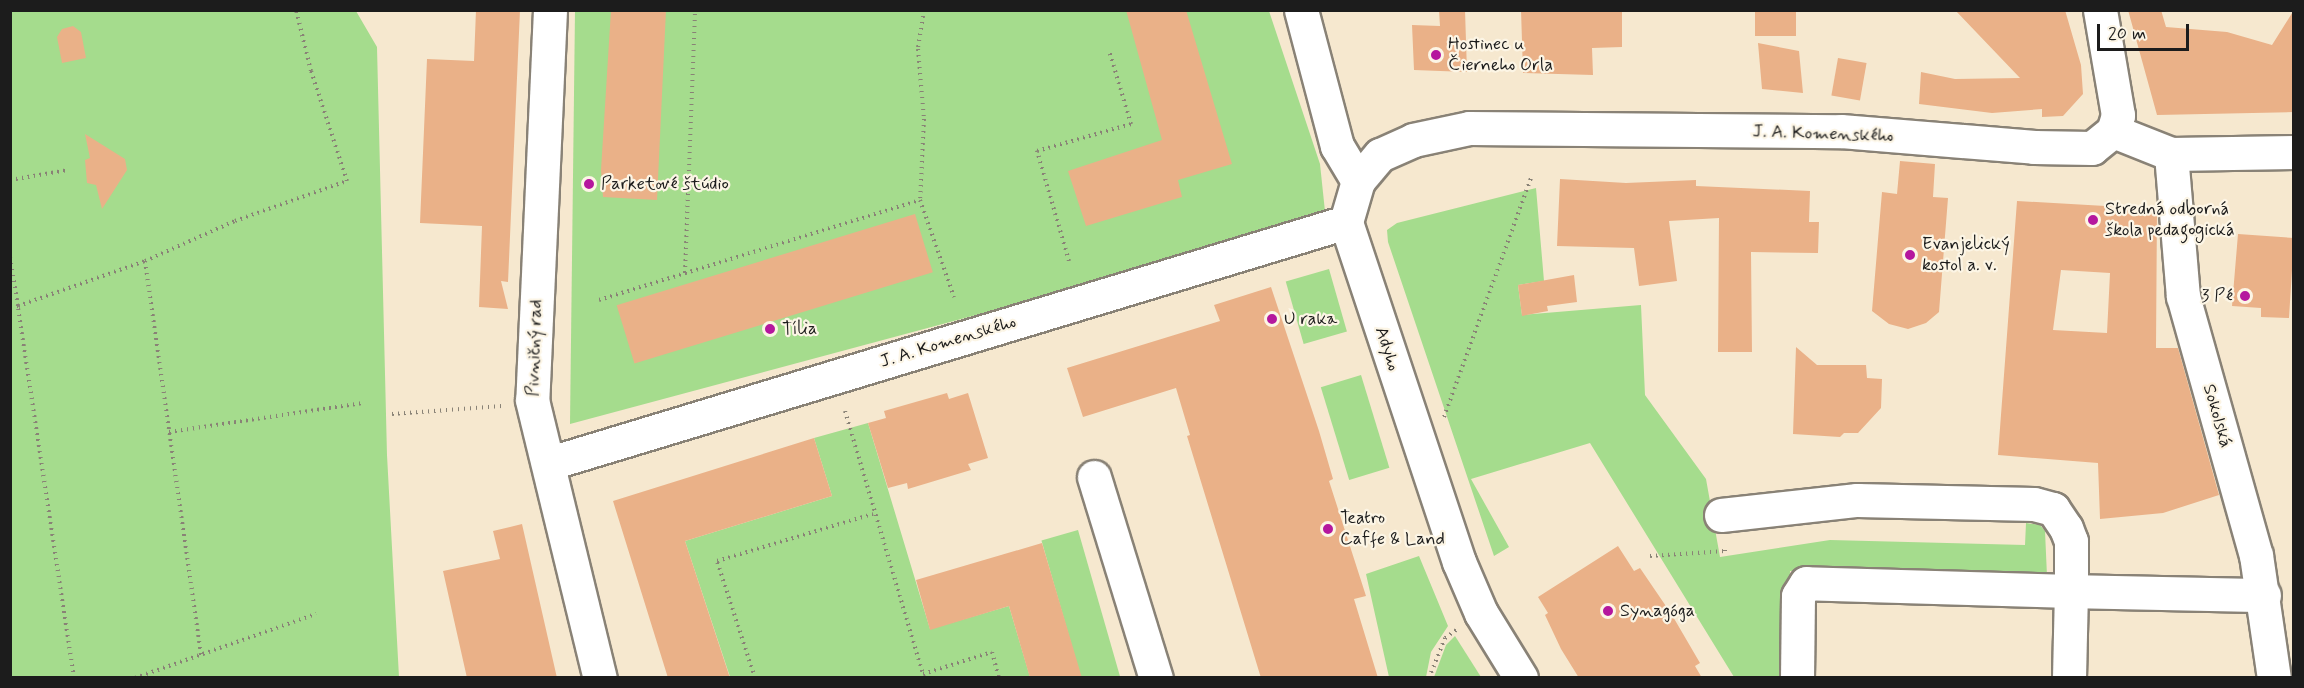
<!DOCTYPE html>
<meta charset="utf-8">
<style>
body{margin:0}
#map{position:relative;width:2304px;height:688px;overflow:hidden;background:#f6e8cf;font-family:Mynerve,sans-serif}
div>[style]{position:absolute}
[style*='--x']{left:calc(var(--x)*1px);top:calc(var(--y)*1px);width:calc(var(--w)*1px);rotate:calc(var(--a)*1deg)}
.green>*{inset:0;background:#a5dc8d;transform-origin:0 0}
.building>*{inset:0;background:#eab188;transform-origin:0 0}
.path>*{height:4px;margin-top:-2px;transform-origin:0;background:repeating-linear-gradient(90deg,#898276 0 1.5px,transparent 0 6px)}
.roads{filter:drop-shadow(2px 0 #898276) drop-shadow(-2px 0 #898276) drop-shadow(0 2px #898276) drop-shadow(0 -2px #898276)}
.minor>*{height:33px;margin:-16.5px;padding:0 16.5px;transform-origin:16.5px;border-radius:16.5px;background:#fff}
.dots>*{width:16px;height:16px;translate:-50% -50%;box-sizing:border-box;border:3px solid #fcf5e5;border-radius:50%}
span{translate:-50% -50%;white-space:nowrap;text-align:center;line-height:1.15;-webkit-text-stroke:4.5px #fcf5e5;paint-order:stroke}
.poi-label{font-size:18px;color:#1c1c1c}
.left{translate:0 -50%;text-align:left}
.right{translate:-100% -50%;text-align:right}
.street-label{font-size:18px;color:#1c1c1c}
.frame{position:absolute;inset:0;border:12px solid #1c1c1c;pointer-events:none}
.scale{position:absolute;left:2097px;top:24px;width:92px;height:27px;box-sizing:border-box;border:3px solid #1c1c1c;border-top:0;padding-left:8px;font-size:18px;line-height:21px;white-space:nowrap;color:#1c1c1c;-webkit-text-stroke:4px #fcf5e5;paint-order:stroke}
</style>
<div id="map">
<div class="green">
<i style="clip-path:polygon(10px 11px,356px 11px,377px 47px,387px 455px,399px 677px,11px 677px)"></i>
<i style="clip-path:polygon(575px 11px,1269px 11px,1320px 164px,1326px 221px,570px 424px)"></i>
<i style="clip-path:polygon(1536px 188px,1544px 281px,1518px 285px,1522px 315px,1641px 305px,1645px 395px,1706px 479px,1720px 557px,1830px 540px,2025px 545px,2026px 523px,2040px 525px,2045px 531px,2047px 576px,1790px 571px,1788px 677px,1734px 677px,1590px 443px,1471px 479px,1509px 547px,1494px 556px,1388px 242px,1387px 230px,1397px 223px)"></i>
<i style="left:1329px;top:269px;width:65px;height:45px;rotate:74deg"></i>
<i style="left:1361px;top:375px;width:97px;height:42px;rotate:73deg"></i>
<i style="clip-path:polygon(868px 423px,930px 629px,1009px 606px,1030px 677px,730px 677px,685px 541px,832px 496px,814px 438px)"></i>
<i style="left:1078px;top:530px;width:153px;height:38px;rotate:74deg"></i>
<i style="clip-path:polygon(1419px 556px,1448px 626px,1431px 652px,1426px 677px,1389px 677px,1366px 574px)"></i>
<i style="clip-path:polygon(1455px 636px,1481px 677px,1434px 677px,1446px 645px)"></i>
</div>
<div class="building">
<i style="clip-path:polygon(476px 10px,520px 10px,508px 282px,501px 281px,508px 309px,479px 307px,482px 226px,420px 223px,427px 59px,474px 61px)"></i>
<i style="clip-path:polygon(611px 10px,666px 10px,657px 200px,603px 197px,601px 170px)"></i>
<i style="clip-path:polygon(1126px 10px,1186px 10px,1232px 164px,1178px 180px,1182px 197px,1086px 226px,1068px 171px,1162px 140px)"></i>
<i style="clip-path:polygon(1439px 10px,1465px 10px,1467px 72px,1414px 70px,1412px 25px,1440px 26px)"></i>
<i style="clip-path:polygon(1521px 10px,1622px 10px,1622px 47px,1592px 48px,1593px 75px,1523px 73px)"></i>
<i style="left:1755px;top:10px;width:41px;height:26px"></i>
<i style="clip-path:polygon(1955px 10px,2065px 10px,2081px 65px,2083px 94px,2063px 116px,2042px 117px,2042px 109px,1992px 113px,1919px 104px,1921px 72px,1955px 79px,2020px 78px)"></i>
<i style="clip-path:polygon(2128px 10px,2161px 10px,2166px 27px,2227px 32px,2272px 45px,2294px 10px,2294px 112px,2157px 115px)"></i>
<i style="clip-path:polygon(73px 26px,81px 32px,86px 58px,62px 63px,57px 37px,62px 29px)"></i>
<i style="clip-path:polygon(1758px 43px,1799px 51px,1803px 93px,1762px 89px)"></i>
<i style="left:1838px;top:58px;width:29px;height:38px;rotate:10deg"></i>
<i style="clip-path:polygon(85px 134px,125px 159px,127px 170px,102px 209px,96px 185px,87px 183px,85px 160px,90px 158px)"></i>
<i style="clip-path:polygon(1900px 161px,1935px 164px,1933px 197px,1948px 198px,1939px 312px,1926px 323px,1908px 329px,1889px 324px,1872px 311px,1882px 192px,1897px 194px)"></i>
<i style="clip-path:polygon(1560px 179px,1626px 183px,1696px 180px,1696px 186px,1810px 191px,1809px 222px,1819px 222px,1818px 253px,1751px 252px,1752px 352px,1718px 352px,1719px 218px,1669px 221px,1677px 281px,1639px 286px,1634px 248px,1557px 246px)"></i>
<i style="clip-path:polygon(evenodd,2017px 201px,2157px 209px,2156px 348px,2178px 348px,2219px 495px,2163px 513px,2100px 519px,2098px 463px,1998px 455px,2017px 201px,2061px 270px,2110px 273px,2107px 333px,2053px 330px,2061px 270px)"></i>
<i style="left:915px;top:214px;width:61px;height:312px;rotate:73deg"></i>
<i style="clip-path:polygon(2238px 234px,2294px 238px,2289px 318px,2261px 317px,2261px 308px,2232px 306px)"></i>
<i style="clip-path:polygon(1574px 275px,1577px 302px,1547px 306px,1548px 311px,1522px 316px,1518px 285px)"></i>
<i style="clip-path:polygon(1271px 287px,1319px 431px,1333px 479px,1329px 481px,1366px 596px,1354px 599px,1378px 678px,1261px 678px,1187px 436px,1190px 435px,1176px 388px,1083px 417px,1067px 368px,1220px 321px,1214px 305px)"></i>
<i style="clip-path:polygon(1796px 347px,1817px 365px,1866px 365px,1867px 378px,1882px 379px,1881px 408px,1858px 433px,1844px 433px,1840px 437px,1793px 434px)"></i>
<i style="clip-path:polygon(947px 393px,949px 399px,968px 393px,988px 458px,968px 464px,971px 470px,951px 476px,908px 489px,907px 483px,888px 488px,868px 423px,886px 418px,884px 411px)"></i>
<i style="clip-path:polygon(814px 438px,832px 496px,685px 541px,730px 678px,668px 678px,613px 501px)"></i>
<i style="clip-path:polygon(522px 524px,557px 678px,467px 678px,443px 571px,500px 559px,493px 531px)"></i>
<i style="clip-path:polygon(1042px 543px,1082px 678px,1030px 678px,1009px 606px,930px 630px,916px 580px)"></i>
<i style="clip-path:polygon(1618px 546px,1634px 571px,1640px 568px,1672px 615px,1700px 663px,1695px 666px,1702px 678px,1579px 678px,1561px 649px,1545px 615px,1548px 613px,1538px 597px)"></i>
</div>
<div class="path">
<i style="--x:924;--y:10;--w:39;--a:99"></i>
<i style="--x:918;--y:49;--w:70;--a:85.1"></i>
<i style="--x:924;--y:119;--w:81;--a:92.8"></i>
<i style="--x:920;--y:200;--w:103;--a:70.7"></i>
<i style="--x:10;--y:180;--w:59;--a:-9.8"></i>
<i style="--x:10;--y:257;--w:50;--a:80.7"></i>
<i style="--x:18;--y:306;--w:8;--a:173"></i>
<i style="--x:145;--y:261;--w:398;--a:81.9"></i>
<i style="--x:1069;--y:261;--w:115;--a:-106.2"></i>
<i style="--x:1037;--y:151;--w:98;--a:-16"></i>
<i style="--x:1131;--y:124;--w:77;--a:-106.6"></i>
<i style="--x:685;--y:273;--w:263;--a:-87.8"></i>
<i style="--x:599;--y:300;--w:336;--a:-17.3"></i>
<i style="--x:845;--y:411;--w:278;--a:73.5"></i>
<i style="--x:392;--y:414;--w:110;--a:-4.2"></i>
<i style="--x:1444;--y:417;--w:254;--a:-70"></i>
<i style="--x:169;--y:432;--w:196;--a:-8.5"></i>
<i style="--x:1650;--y:556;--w:75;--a:-3.8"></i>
<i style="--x:1725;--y:551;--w:4;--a:-90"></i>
<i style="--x:923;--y:674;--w:72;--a:-17.7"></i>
<i style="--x:992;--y:652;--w:27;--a:75"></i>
<i style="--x:74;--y:678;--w:376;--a:-98.6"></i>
<i style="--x:18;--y:306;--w:135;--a:-19.5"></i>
<i style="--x:145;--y:261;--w:98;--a:-24"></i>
<i style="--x:235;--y:221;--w:119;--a:-19.7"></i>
<i style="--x:347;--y:181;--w:116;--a:-108.1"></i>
<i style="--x:311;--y:71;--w:63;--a:-103.8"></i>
<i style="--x:135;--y:678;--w:192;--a:-19.5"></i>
<i style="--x:755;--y:678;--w:123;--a:-108"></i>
<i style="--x:717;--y:561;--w:163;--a:-16.8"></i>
<i style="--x:1429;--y:678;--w:43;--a:-68.2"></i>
<i style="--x:1445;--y:638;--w:14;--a:-36"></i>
</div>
<div class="roads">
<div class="minor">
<i style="--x:550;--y:10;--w:390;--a:92.6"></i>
<i style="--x:532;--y:400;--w:286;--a:76.3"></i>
<i style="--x:1301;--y:10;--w:141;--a:75.2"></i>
<i style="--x:1337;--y:146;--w:41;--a:59"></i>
<i style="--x:2100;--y:10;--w:107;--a:80.3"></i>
<i style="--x:2118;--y:115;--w:17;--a:107"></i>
<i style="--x:2171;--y:154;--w:143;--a:85.2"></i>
<i style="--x:2183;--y:296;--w:269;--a:74.3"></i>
<i style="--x:2256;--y:555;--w:124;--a:81.7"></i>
<i style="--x:550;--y:463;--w:832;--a:-16.84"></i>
<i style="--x:1094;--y:477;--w:210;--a:72.9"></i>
<i style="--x:1721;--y:515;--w:137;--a:-6.3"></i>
<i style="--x:1857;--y:500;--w:177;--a:1.3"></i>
<i style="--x:2034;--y:504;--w:20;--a:15"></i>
<i style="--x:2053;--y:509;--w:23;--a:56"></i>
<i style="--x:2066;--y:528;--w:14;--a:69"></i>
<i style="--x:2071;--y:541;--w:50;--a:90"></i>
<i style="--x:2071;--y:591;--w:265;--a:-178.3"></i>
<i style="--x:1806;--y:583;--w:15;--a:122"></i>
<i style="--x:1798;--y:596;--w:82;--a:90.7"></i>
<i style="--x:1521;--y:678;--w:76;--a:-121.6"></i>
<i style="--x:1481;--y:613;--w:56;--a:-113.3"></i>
<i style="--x:1459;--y:562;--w:358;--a:-108.4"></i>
<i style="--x:1346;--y:222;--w:43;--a:-73.7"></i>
<i style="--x:1358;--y:181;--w:34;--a:-50"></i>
<i style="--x:1380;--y:155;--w:36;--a:-24"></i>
<i style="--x:1413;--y:140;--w:57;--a:-12.1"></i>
<i style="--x:1469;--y:128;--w:372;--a:0.5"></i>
<i style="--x:1841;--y:131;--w:194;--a:4.7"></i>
<i style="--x:2034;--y:147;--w:58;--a:1"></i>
<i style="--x:2092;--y:148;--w:27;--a:-39"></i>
<i style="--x:2113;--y:131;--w:62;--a:21.6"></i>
<i style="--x:2171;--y:154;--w:123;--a:-0.9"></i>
<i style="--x:2069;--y:678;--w:87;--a:-88.7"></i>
<i style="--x:2071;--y:591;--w:193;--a:1.2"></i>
</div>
</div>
<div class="dots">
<i style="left:1436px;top:55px;background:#b5179e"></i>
<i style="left:589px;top:184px;background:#b5179e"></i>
<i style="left:2093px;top:220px;background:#b5179e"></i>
<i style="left:1910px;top:255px;background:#b5179e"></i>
<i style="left:2245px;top:296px;background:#b5179e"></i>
<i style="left:1272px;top:319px;background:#b5179e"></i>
<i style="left:770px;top:329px;background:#b5179e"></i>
<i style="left:1328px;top:529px;background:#b5179e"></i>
<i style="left:1608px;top:611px;background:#b5179e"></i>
</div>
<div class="poi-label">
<span class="left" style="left:1448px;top:55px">Hostinec u<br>Čierneho Orla</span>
<span class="left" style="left:601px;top:184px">Parketové štúdio</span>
<span class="left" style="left:2105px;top:220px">Stredná odborná<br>škola pedagogická</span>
<span class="left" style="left:1922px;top:255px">Evanjelický<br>kostol a. v.</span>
<span class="right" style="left:2233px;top:296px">3 Pé</span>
<span class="left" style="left:1284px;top:319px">U raka</span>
<span class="left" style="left:782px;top:329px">Tília</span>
<span class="left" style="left:1340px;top:529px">Teatro<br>Caffe &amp; Land</span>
<span class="left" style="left:1620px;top:611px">Synagóga</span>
</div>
<div class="street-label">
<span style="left:1823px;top:134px;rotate:2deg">J. A. Komenského</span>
<span style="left:948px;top:342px;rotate:-17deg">J. A. Komenského</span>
<span style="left:535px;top:348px;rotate:-88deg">Pivničný rad</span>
<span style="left:1387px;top:349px;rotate:72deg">Adyho</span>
<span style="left:2217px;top:416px;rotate:74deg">Sokolská</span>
</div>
<div class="frame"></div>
<div class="scale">20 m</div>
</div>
